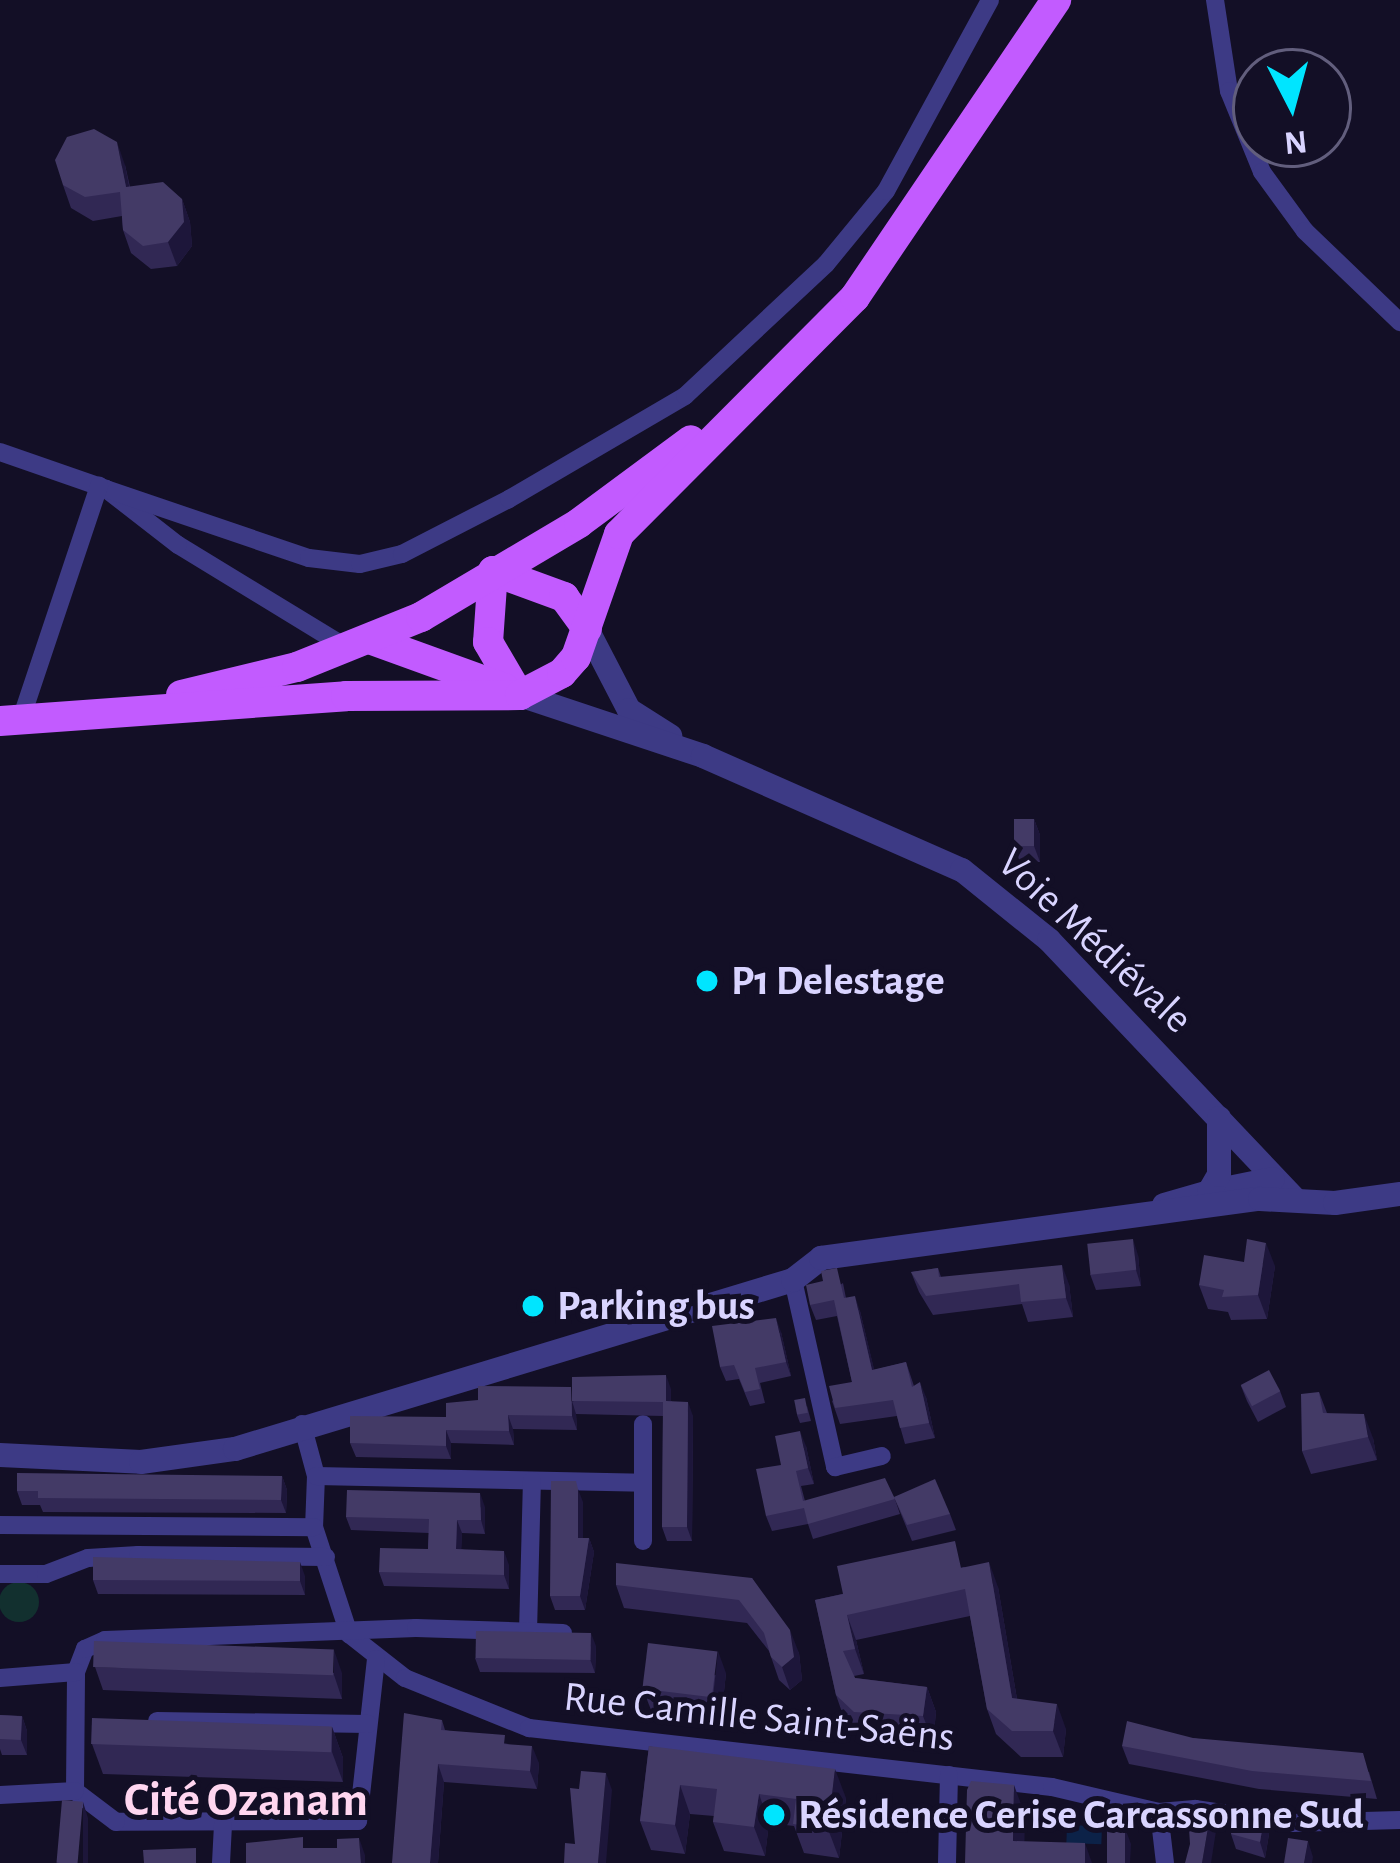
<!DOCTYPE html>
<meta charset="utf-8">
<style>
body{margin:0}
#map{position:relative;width:1400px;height:1863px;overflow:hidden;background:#130f26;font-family:"Alegreya Sans",sans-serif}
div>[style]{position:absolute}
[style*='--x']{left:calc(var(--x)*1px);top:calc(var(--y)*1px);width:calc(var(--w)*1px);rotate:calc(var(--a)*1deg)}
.green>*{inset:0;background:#12302f}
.round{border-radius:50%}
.water>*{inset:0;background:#0c2248;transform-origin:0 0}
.minor>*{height:18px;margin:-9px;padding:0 9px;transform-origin:9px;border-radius:9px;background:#3d3a85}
.tertiary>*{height:24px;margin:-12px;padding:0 12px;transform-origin:12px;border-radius:12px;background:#3d3a85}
.primary>*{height:30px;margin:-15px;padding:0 15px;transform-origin:15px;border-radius:15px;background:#c25bff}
.wall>*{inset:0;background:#312854}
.shaded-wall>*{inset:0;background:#1d163a}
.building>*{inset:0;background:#433a66;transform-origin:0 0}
.dots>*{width:33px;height:33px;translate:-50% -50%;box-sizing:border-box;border:6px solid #130f26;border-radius:50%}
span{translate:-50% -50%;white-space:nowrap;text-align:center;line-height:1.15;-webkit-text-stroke:10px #130f26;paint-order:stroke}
.street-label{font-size:42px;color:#d9d4ff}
.poi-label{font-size:42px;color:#d9d4ff;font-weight:700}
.left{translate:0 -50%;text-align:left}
.quarter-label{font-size:48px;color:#ffd6f0;font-weight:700}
.north{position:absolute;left:1232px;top:48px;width:120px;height:120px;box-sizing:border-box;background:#130f26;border:3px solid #625e7d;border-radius:50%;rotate:174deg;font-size:33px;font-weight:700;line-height:48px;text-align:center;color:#d9d4ff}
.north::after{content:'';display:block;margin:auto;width:42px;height:54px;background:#00e5ff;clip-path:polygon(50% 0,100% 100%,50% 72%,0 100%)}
</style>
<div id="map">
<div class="green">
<i class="round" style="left:-1px;top:1582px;width:40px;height:40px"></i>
</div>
<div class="water">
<i style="left:1067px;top:1825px;width:35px;height:18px;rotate:2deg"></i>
</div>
<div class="minor">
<i style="--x:1215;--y:0;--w:92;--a:81.3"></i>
<i style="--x:1229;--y:91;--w:87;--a:67.8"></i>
<i style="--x:1262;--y:172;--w:73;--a:53.9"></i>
<i style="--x:1305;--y:231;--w:132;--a:43.8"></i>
<i style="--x:0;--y:452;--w:112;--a:19.2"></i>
<i style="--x:347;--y:648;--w:198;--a:-148.6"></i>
<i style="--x:178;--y:545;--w:91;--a:-142.1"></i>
<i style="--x:106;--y:489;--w:214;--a:18.8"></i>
<i style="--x:309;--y:558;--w:51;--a:6.7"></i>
<i style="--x:360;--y:564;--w:43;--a:-13.4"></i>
<i style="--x:402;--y:554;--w:120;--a:-27.2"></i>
<i style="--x:509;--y:499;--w:204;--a:-30.3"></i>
<i style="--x:685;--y:396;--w:193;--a:-43.1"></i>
<i style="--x:826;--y:264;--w:94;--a:-50.6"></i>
<i style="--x:886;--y:191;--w:217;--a:-61.4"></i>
<i style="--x:22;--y:716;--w:243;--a:-71.5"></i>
<i style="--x:793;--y:1280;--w:192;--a:77.3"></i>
<i style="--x:835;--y:1467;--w:48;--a:-13.2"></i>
<i style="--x:302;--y:1424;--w:54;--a:74.9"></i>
<i style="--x:316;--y:1476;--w:51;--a:92.2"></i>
<i style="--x:314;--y:1527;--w:113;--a:71.9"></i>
<i style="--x:349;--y:1634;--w:71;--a:38.2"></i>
<i style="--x:405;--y:1678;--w:134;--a:22"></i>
<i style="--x:529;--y:1728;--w:526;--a:6.44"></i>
<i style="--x:1052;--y:1787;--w:110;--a:13.2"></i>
<i style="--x:1159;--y:1812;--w:36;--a:-5"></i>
<i style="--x:1195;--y:1809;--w:97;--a:8.3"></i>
<i style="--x:1291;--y:1823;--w:109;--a:-1.6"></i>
<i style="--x:316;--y:1476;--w:327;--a:1.2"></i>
<i style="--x:0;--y:1525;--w:314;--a:0.4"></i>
<i style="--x:643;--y:1541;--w:117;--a:-90"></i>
<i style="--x:0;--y:1574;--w:46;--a:0"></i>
<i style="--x:46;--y:1574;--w:45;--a:-20.9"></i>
<i style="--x:88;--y:1558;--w:50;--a:-3.4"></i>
<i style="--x:138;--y:1555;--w:188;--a:0.6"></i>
<i style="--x:528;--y:1632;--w:151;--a:-88.5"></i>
<i style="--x:376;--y:1659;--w:163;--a:96.3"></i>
<i style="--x:358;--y:1821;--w:242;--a:179.8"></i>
<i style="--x:116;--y:1822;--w:51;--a:-142.9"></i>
<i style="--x:75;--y:1791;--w:119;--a:-89.5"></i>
<i style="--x:76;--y:1672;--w:25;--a:-69"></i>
<i style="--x:85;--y:1649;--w:22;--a:-24"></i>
<i style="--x:105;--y:1640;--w:311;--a:-2.2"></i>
<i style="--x:416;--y:1628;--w:147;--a:1.9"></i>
<i style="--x:0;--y:1678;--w:76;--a:-4.5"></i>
<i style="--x:157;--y:1721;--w:211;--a:0.8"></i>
<i style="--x:0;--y:1795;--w:75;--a:-3.1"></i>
<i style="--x:1159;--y:1812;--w:51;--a:83.3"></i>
<i style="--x:221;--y:1863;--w:38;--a:-87"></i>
<i style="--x:947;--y:1863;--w:88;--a:-88.7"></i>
</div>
<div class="tertiary">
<i style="--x:587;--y:629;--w:91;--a:62.6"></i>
<i style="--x:629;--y:710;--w:49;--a:32.4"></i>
<i style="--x:520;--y:695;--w:193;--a:18.4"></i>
<i style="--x:703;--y:756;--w:283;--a:23.8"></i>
<i style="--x:962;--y:870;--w:112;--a:38.8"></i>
<i style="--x:1049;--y:940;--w:356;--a:46.5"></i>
<i style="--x:1209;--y:1192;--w:65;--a:-11.5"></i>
<i style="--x:1164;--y:1205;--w:47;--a:-16.1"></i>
<i style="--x:1209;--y:1192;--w:20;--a:-60"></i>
<i style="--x:1219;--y:1175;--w:57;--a:-90"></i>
<i style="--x:0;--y:1455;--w:141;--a:2.8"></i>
<i style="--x:141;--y:1462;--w:95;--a:-7.9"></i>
<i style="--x:235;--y:1449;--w:583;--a:-16.85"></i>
<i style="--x:793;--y:1280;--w:36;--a:-38"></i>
<i style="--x:821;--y:1258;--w:443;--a:-7.7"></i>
<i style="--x:1260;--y:1199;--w:75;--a:3.1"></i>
<i style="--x:1335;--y:1203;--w:66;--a:-7.9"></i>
</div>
<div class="primary">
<i style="--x:493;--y:571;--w:71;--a:94"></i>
<i style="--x:488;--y:642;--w:56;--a:59.7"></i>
<i style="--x:493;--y:571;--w:76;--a:20.1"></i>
<i style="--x:564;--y:597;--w:39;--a:54"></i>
<i style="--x:369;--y:639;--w:144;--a:19.9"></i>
<i style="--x:181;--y:695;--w:119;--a:-13.6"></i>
<i style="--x:297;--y:667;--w:134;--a:-22"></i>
<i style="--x:421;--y:617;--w:184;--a:-30.7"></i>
<i style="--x:579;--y:523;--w:139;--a:-36.5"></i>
<i style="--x:0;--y:721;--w:347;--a:-4.1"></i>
<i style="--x:346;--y:696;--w:174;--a:-0.3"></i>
<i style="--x:520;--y:695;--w:47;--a:-27.6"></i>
<i style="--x:562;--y:673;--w:21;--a:-49"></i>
<i style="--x:576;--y:657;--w:130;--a:-70.7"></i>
<i style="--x:619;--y:534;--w:334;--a:-45.1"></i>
<i style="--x:855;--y:297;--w:359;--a:-55.9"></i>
</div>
<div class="wall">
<i style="clip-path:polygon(125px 165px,130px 187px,182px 199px,190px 222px,192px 246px,177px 266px,151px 269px,131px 253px,123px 230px,122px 216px,93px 221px,71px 208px,63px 185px)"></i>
<i style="clip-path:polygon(1034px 819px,1040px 835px,1040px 862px,1020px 862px,1014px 846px)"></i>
<i style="clip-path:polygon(1138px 1255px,1141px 1286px,1096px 1290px,1090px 1274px)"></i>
<i style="clip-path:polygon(1244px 1262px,1275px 1266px,1267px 1319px,1231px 1320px,1228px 1312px,1208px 1309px,1199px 1285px)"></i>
<i style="clip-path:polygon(938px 1268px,941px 1277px,1069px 1284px,1073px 1317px,1028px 1322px,1022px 1304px,933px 1315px,919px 1292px,911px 1272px)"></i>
<i style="clip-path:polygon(843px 1283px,846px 1298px,860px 1311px,874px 1370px,906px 1362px,914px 1386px,926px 1397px,935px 1438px,905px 1444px,897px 1416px,840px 1424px,832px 1401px,852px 1382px,837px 1316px,816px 1320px,810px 1305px)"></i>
<i style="clip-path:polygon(781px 1332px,791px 1376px,760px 1383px,765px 1403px,750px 1406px,739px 1379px,726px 1381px,720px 1367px)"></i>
<i style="clip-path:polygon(1241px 1386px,1280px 1391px,1286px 1407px,1258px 1422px,1247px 1401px)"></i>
<i style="clip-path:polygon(671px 1389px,671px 1401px,693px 1416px,692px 1541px,667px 1541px,662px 1527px,663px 1416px,576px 1414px,577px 1430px,513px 1429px,514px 1445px,451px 1443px,451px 1459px,356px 1457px,350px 1443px,446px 1417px)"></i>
<i style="clip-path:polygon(1319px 1392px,1327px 1413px,1373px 1438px,1377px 1460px,1311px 1474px,1302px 1451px)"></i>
<i style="clip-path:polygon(807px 1406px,811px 1421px,800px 1423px,797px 1415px)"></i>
<i style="clip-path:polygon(806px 1446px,814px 1484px,801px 1486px,805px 1501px,895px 1499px,900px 1514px,813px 1539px,808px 1524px,772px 1531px,766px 1516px,781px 1465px)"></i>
<i style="clip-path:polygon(282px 1476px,287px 1490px,286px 1513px,43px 1512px,40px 1505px,22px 1505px,17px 1491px)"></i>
<i style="clip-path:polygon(894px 1497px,950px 1514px,956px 1530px,912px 1541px)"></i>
<i style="clip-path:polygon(583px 1502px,583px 1538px,589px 1538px,594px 1552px,585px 1610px,555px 1610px,550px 1596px)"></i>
<i style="clip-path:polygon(485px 1507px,485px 1534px,462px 1533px,461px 1549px,509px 1565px,509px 1589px,384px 1586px,379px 1572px,428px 1549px,429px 1533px,351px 1530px,346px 1517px)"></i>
<i style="clip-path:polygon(964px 1567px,998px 1587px,1017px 1699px,1066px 1729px,1063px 1757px,1021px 1757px,996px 1734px,987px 1709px,970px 1616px,856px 1640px,864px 1674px,854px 1676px,855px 1678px,927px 1687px,936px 1712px,933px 1742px,864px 1738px,845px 1721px,836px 1695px,815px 1600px)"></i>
<i style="clip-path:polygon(305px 1576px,305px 1595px,98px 1594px,93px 1580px)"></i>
<i style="clip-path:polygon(752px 1578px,799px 1653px,802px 1680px,790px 1690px,779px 1680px,769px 1651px,747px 1623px,624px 1608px,616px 1585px)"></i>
<i style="clip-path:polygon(596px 1646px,595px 1673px,480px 1672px,475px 1658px)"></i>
<i style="clip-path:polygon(95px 1667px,342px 1673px,342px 1699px,103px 1690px)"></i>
<i style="clip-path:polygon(726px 1673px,721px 1719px,651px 1710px,643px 1689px)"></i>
<i style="clip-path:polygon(0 1715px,22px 1716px,27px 1731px,27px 1755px,2px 1755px,0 1749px)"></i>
<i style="clip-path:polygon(442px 1720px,445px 1730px,508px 1744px,539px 1763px,537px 1789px,444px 1782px,438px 1863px,392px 1863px)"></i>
<i style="clip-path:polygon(332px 1727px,343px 1758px,343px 1782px,103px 1774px,92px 1744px)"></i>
<i style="clip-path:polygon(1193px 1738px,1369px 1772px,1377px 1799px,1259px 1789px,1129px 1764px,1122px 1746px)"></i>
<i style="clip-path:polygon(649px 1746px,846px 1798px,839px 1858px,804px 1853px,794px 1826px,769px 1823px,765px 1856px,724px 1851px,713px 1822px,714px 1816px,690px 1814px,685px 1854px,651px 1850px,640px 1821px)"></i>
<i style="clip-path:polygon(1264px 1819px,1269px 1834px,1265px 1858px,1236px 1849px,1231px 1834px)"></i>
</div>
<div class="shaded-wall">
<i style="clip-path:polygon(117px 142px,125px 165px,134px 211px,126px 187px)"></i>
<i style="clip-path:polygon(182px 199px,190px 222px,192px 246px,177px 266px,168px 242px)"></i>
<i style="clip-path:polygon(1034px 819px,1040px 835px,1040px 862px,1034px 846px)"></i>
<i style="clip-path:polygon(1133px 1239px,1138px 1255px,1141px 1286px,1136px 1270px)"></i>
<i style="clip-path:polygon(1266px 1243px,1275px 1266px,1267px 1319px,1258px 1295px)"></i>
<i style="clip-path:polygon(1062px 1265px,1069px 1284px,1073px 1317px,1066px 1298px)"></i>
<i style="clip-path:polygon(855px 1296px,860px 1311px,878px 1385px,872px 1370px)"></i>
<i style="clip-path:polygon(776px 1318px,781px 1332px,791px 1376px,786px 1362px)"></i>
<i style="clip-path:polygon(666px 1375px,671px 1389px,671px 1415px,666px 1401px)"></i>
<i style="clip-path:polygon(920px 1382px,926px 1397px,935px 1438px,929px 1423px)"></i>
<i style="clip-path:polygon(572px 1401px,576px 1414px,577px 1430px,572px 1416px)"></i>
<i style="clip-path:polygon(688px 1402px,693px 1416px,692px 1541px,687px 1527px)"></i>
<i style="clip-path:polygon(1364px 1414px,1373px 1438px,1377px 1460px,1368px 1437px)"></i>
<i style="clip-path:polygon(508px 1415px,513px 1429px,514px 1445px,509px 1431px)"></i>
<i style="clip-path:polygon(446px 1430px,451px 1443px,451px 1459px,446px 1446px)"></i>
<i style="clip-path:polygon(800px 1431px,806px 1446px,814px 1484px,808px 1468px)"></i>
<i style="clip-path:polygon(282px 1476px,287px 1490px,286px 1513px,281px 1500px)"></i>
<i style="clip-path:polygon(578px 1489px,583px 1502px,583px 1552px,578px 1538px)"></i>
<i style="clip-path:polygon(480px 1493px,485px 1507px,485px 1534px,481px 1520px)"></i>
<i style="clip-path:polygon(457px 1520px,462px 1533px,461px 1563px,456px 1549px)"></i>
<i style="clip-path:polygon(589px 1538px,594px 1552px,585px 1610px,580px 1596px)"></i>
<i style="clip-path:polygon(504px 1551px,509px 1565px,509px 1589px,504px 1575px)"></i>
<i style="clip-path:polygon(300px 1562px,305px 1576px,305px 1595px,300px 1581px)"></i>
<i style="clip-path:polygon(989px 1562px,998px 1587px,1021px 1723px,1012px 1698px)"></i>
<i style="clip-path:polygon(847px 1615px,856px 1640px,864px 1674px,855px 1649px)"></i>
<i style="clip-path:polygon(790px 1630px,799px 1653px,802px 1680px,790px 1690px,782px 1667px)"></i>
<i style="clip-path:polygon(591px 1633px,596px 1646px,595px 1673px,590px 1659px)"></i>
<i style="clip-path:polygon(334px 1650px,342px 1673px,342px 1699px,334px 1675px)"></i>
<i style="clip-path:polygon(718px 1651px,726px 1673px,721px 1719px,713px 1697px)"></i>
<i style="clip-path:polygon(927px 1687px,936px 1712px,933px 1742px,923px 1716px)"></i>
<i style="clip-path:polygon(1057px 1704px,1066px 1729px,1063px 1757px,1053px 1731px)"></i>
<i style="clip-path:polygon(22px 1716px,27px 1731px,27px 1755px,21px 1740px)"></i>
<i style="clip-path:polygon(332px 1727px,343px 1758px,343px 1782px,332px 1752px)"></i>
<i style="clip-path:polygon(532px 1746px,539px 1763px,537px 1789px,530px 1771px)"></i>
<i style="clip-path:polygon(438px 1764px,444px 1782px,438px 1863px,430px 1863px)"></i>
<i style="clip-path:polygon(835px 1769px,846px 1798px,839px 1858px,828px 1829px)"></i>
<i style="clip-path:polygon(606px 1773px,612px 1790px,606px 1863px,598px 1863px)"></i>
<i style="clip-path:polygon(680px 1785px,690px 1814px,685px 1854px,675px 1825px)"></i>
<i style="clip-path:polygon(1014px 1785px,1025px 1815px,1024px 1863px,1013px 1841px)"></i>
<i style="clip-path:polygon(759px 1794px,769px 1823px,765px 1856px,754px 1827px)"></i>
<i style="clip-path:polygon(83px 1802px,88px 1818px,88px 1863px,83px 1863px)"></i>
<i style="clip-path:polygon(1210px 1816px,1216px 1831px,1211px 1863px,1202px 1863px)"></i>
<i style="clip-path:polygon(1264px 1819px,1269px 1834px,1265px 1858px,1260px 1842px)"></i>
<i style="clip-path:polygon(1125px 1828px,1131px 1844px,1130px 1863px,1124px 1863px)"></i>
<i style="clip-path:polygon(359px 1838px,365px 1855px,365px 1863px,361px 1863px)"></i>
<i style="clip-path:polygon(1308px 1841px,1313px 1857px,1312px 1863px,1304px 1863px)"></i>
<i style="clip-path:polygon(1085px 1843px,1092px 1863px,1085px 1863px)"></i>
</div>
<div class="building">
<i style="clip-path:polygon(94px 129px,117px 142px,126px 187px,163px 182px,182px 199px,184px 222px,168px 242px,143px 246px,123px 230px,120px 192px,85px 197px,63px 185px,55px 160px,67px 137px)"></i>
<i style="left:1034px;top:819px;width:27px;height:20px;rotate:90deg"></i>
<i style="left:1133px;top:1239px;width:31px;height:46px;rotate:84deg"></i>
<i style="clip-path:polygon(1247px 1239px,1266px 1243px,1258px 1295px,1222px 1297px,1224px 1290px,1199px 1285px,1204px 1255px,1244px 1262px)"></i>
<i style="clip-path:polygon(1062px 1265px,1066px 1298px,1021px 1302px,1019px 1284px,926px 1296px,911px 1272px,938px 1268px,939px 1277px)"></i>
<i style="clip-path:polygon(837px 1268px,844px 1298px,855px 1296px,872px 1370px,906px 1362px,912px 1387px,920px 1382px,929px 1423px,900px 1428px,893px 1400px,835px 1408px,829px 1386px,852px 1382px,834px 1300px,810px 1305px,806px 1285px,823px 1281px,821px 1271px)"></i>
<i style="clip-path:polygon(776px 1318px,786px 1362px,755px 1368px,760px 1389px,745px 1392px,734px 1365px,720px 1367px,712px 1326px)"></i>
<i style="left:1269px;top:1370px;width:24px;height:32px;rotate:62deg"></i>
<i style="clip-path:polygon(666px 1375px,666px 1401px,688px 1402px,687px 1527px,662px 1527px,663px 1402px,572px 1401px,572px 1377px)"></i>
<i style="clip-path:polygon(478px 1386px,571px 1387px,572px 1416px,508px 1415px,509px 1431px,446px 1430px,446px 1446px,350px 1443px,350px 1416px,446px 1417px,446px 1403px,478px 1400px)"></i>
<i style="clip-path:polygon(1319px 1392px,1323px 1413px,1364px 1414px,1368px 1437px,1302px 1451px,1301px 1394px)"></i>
<i style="left:805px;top:1398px;width:15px;height:11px;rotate:79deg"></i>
<i style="clip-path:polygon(800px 1431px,808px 1468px,796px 1471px,803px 1501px,885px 1478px,895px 1499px,808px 1524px,804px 1508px,766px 1516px,756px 1469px,781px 1465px,775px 1436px)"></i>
<i style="clip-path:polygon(17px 1473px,282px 1476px,281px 1500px,38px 1498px,38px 1491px,17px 1491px)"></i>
<i style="clip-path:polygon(935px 1479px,950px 1514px,907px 1525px,894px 1497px)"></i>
<i style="clip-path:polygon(551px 1481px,576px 1481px,578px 1489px,578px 1538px,589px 1538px,580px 1596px,550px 1596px)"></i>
<i style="clip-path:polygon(347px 1490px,480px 1493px,481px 1520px,457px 1520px,456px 1549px,504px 1551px,504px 1575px,379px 1572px,380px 1548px,428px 1549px,429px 1519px,346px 1517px)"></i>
<i style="clip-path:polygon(955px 1541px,961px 1568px,989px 1562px,1012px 1698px,1057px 1704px,1053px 1731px,1012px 1731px,987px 1709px,965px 1589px,847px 1615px,855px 1649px,843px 1651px,855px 1678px,927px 1687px,923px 1716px,854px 1712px,836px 1695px,815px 1600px,843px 1594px,837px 1566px)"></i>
<i style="clip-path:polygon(93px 1557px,300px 1562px,300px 1581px,93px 1580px)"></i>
<i style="clip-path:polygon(616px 1563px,752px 1578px,790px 1630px,794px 1657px,782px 1667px,771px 1657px,764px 1633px,739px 1600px,616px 1585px)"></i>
<i style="left:476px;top:1631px;width:115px;height:27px;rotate:1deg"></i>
<i style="left:94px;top:1641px;width:240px;height:26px;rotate:2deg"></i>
<i style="left:648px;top:1643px;width:70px;height:46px;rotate:7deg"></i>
<i style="clip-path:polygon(404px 1713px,442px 1720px,441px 1730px,505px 1735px,504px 1744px,532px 1746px,530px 1771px,438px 1764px,430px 1863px,392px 1863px)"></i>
<i style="left:0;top:1715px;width:22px;height:24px;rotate:3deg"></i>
<i style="left:92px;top:1718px;width:240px;height:26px;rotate:2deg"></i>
<i style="clip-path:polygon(1127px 1721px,1193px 1738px,1363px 1753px,1371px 1781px,1252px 1771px,1122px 1746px)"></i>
<i style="clip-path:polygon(649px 1746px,835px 1769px,828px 1829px,793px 1824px,796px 1799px,759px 1794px,754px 1827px,713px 1822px,717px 1789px,680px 1785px,675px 1825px,640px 1821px)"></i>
<i style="clip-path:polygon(581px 1771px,606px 1773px,598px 1863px,564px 1863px,565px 1843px,575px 1844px,570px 1788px,579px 1789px)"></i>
<i style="clip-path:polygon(971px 1781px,1014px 1785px,1013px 1841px,1085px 1843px,1085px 1863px,965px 1863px,967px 1790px)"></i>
<i style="left:62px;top:1800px;width:21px;height:63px;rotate:5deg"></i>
<i style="clip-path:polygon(1188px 1812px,1210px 1816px,1202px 1863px,1185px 1863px,1190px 1844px)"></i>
<i style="clip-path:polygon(1234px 1814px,1264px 1819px,1260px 1842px,1231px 1834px)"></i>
<i style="left:1107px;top:1828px;width:18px;height:35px"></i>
<i style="clip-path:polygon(303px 1837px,303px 1848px,337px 1848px,337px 1839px,359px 1838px,361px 1863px,246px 1863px,246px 1843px)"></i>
<i style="clip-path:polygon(1288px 1838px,1308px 1841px,1304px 1863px,1284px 1863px)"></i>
<i style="clip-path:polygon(196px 1848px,196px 1863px,144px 1863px,143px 1850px)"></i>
</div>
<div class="dots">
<i style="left:707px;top:981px;background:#00e5ff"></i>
<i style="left:533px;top:1306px;background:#00e5ff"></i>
<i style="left:774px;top:1815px;background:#00e5ff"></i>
</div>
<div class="street-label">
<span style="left:1095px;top:941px;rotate:43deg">Voie Médiévale</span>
<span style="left:759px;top:1717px;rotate:6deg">Rue Camille Saint-Saëns</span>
</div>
<div class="poi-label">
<span class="left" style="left:731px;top:981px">P1 Delestage</span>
<span class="left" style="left:557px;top:1306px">Parking bus</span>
<span class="left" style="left:798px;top:1815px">Résidence Cerise Carcassonne Sud</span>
</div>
<div class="quarter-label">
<span style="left:246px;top:1802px">Cité Ozanam</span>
</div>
<div class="north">N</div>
</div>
